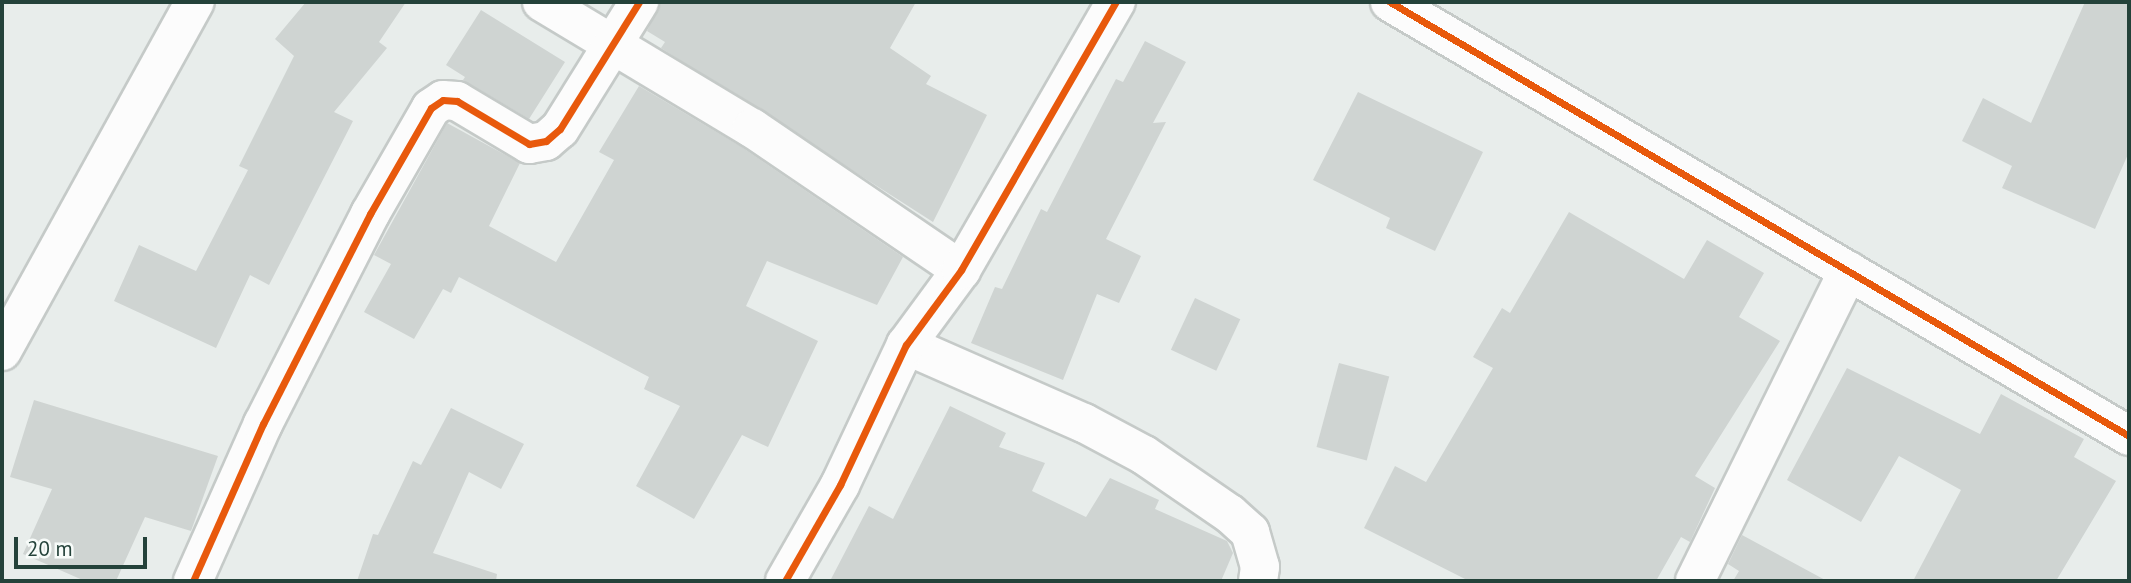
<!DOCTYPE html>
<style>
body{margin:0}
#map{position:relative;width:2131px;height:583px;overflow:hidden;background:#e8edeb;font-family:"PT Sans",sans-serif}
div>[style]{position:absolute}
[style*='--x']{left:calc(var(--x)*1px);top:calc(var(--y)*1px);width:calc(var(--w)*1px);rotate:calc(var(--a)*1deg)}
.building>*{inset:0;background:#cfd4d2;transform-origin:0 0}
.roads{filter:drop-shadow(2px 0 #c5cac8) drop-shadow(-2px 0 #c5cac8) drop-shadow(0 2px #c5cac8) drop-shadow(0 -2px #c5cac8)}
.minor>*{height:38px;margin:-19px;padding:0 19px;transform-origin:19px;border-radius:19px;background:#fcfcfc}
.tertiary>*{height:38px;margin:-19px;padding:0 19px;transform-origin:19px;border-radius:19px;background:#fcfcfc}
.cycleway>*{height:7px;margin:-3.5px;padding:0 3.5px;transform-origin:3.5px;border-radius:3.5px;background:#e8590c}
span{translate:-50% -50%;white-space:nowrap;text-align:center;line-height:1.15;-webkit-text-stroke:7px #f7fbf9;paint-order:stroke}
.frame{position:absolute;inset:0;border:4px solid #24423a;pointer-events:none}
.scale{position:absolute;left:14px;top:537px;width:133px;height:32px;box-sizing:border-box;border:4px solid #24423a;border-top:0;padding-left:9px;font-size:21px;line-height:24px;white-space:nowrap;color:#24423a;-webkit-text-stroke:5px #f7fbf9;paint-order:stroke}
</style>
<div id="map">
<div class="building">
<i style="clip-path:polygon(306px 2px,406px 2px,379px 42px,387px 48px,334px 112px,353px 121px,269px 285px,250px 275px,216px 348px,114px 301px,139px 245px,196px 271px,248px 170px,239px 166px,294px 56px,275px 39px)"></i>
<i style="clip-path:polygon(661px 2px,916px 2px,890px 48px,931px 76px,926px 84px,987px 115px,933px 222px,661px 48px,665px 42px,647px 31px)"></i>
<i style="clip-path:polygon(2085px 2px,2129px 2px,2129px 152px,2095px 229px,2002px 188px,2012px 166px,1962px 141px,1983px 98px,2031px 123px)"></i>
<i style="clip-path:polygon(481px 10px,565px 62px,529px 119px,463px 80px,465px 77px,446px 65px)"></i>
<i style="clip-path:polygon(1145px 41px,1186px 62px,1153px 123px,1166px 122px,1106px 239px,1141px 256px,1119px 303px,1097px 294px,1063px 380px,971px 343px,995px 287px,1002px 289px,1041px 209px,1047px 212px,1116px 79px,1123px 82px)"></i>
<i style="clip-path:polygon(639px 86px,740px 146px,903px 257px,877px 305px,767px 261px,746px 306px,818px 341px,768px 447px,742px 435px,694px 519px,636px 486px,680px 406px,644px 389px,649px 377px,459px 277px,451px 293px,443px 289px,414px 339px,364px 312px,391px 264px,374px 255px,447px 123px,520px 163px,489px 226px,556px 262px,614px 160px,599px 152px)"></i>
<i style="clip-path:polygon(1358px 92px,1483px 152px,1435px 251px,1386px 228px,1390px 218px,1313px 180px)"></i>
<i style="clip-path:polygon(1569px 212px,1684px 279px,1707px 240px,1764px 273px,1739px 317px,1780px 341px,1695px 476px,1715px 488px,1690px 542px,1681px 537px,1656px 581px,1469px 581px,1364px 528px,1395px 466px,1426px 482px,1493px 368px,1473px 357px,1502px 308px,1510px 313px)"></i>
<i style="left:1195px;top:298px;width:50px;height:57px;rotate:25deg"></i>
<i style="left:1339px;top:363px;width:52px;height:87px;rotate:15deg"></i>
<i style="clip-path:polygon(1847px 368px,1980px 434px,2001px 394px,2084px 439px,2074px 457px,2116px 481px,2056px 581px,1913px 581px,1961px 490px,1899px 456px,1861px 522px,1787px 480px)"></i>
<i style="clip-path:polygon(34px 400px,218px 456px,191px 531px,145px 517px,116px 581px,85px 581px,23px 554px,52px 489px,10px 477px)"></i>
<i style="clip-path:polygon(950px 406px,1006px 433px,999px 447px,1045px 463px,1032px 491px,1086px 517px,1110px 478px,1159px 500px,1155px 509px,1227px 541px,1233px 553px,1221px 581px,830px 581px,869px 506px,893px 519px)"></i>
<i style="clip-path:polygon(451px 408px,524px 444px,501px 489px,469px 472px,433px 553px,497px 574px,496px 581px,357px 581px,373px 534px,378px 535px,413px 461px,421px 465px)"></i>
<i style="clip-path:polygon(1742px 535px,1827px 581px,1733px 581px,1739px 571px,1728px 564px)"></i>
</div>
<div class="roads">
<div class="minor">
<i style="--x:542;--y:2;--w:245;--a:31"></i>
<i style="--x:752;--y:128;--w:253;--a:34.2"></i>
<i style="--x:906;--y:345;--w:194;--a:23.7"></i>
<i style="--x:1084;--y:423;--w:68;--a:28.1"></i>
<i style="--x:1144;--y:455;--w:104;--a:34.5"></i>
<i style="--x:1230;--y:514;--w:27;--a:42"></i>
<i style="--x:1250;--y:532;--w:36;--a:74"></i>
<i style="--x:1260;--y:567;--w:14;--a:98"></i>
<i style="--x:2;--y:351;--w:399;--a:-61.1"></i>
<i style="--x:193;--y:581;--w:172;--a:-66"></i>
<i style="--x:263;--y:424;--w:236;--a:-63"></i>
<i style="--x:370;--y:214;--w:122;--a:-60.1"></i>
<i style="--x:431;--y:108;--w:14;--a:-34"></i>
<i style="--x:443;--y:100;--w:14;--a:4"></i>
<i style="--x:457;--y:101;--w:84;--a:30.8"></i>
<i style="--x:529;--y:144;--w:17;--a:-10"></i>
<i style="--x:546;--y:141;--w:18;--a:-41"></i>
<i style="--x:560;--y:129;--w:150;--a:-58.1"></i>
<i style="--x:785;--y:581;--w:111;--a:-60.2"></i>
<i style="--x:840;--y:485;--w:155;--a:-64.8"></i>
<i style="--x:906;--y:345;--w:93;--a:-53.7"></i>
<i style="--x:961;--y:270;--w:310;--a:-60"></i>
<i style="--x:1695;--y:581;--w:346;--a:-63.7"></i>
</div>
<div class="tertiary">
<i style="--x:1390;--y:2;--w:857;--a:30.42"></i>
</div>
</div>
<div class="cycleway">
<i style="--x:1390;--y:2;--w:857;--a:30.42"></i>
<i style="--x:193;--y:581;--w:172;--a:-66"></i>
<i style="--x:263;--y:424;--w:236;--a:-63"></i>
<i style="--x:370;--y:214;--w:122;--a:-60.1"></i>
<i style="--x:431;--y:108;--w:14;--a:-34"></i>
<i style="--x:443;--y:100;--w:14;--a:4"></i>
<i style="--x:457;--y:101;--w:84;--a:30.8"></i>
<i style="--x:529;--y:144;--w:17;--a:-10"></i>
<i style="--x:546;--y:141;--w:18;--a:-41"></i>
<i style="--x:560;--y:129;--w:150;--a:-58.1"></i>
<i style="--x:785;--y:581;--w:111;--a:-60.2"></i>
<i style="--x:840;--y:485;--w:155;--a:-64.8"></i>
<i style="--x:906;--y:345;--w:93;--a:-53.7"></i>
<i style="--x:961;--y:270;--w:310;--a:-60"></i>
</div>
<div class="frame"></div>
<div class="scale">20 m</div>
</div>
